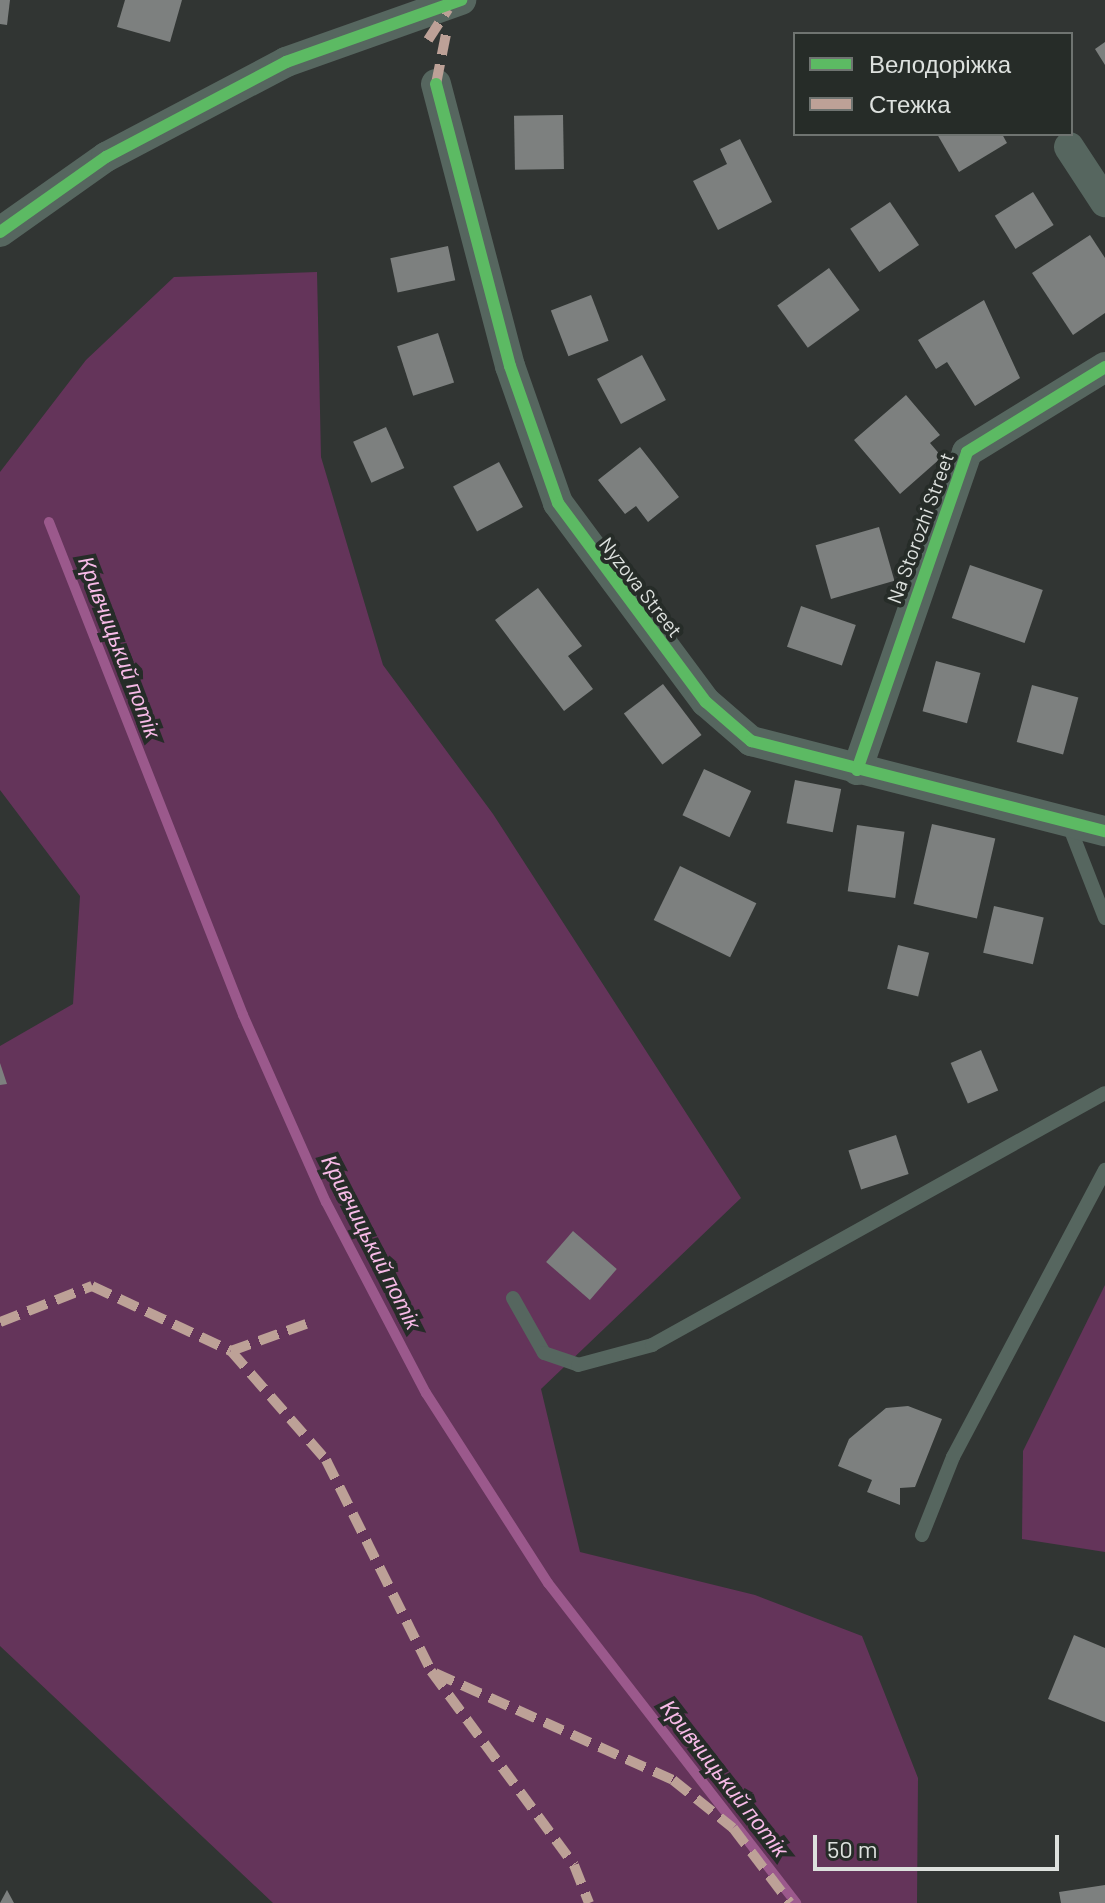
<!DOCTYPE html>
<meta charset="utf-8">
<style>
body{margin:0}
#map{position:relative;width:1105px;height:1903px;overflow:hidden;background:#313533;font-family:Barlow,sans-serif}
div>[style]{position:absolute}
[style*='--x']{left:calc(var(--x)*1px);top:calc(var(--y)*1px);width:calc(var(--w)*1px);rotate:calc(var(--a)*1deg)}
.green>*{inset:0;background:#64345a}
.stream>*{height:10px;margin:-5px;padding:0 5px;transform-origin:5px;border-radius:5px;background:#9b598c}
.building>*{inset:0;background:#7d807f;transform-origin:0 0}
.service>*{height:14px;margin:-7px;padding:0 7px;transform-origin:7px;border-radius:7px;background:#56665f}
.minor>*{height:30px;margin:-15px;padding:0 15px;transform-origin:15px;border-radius:15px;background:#56665f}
.quiet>*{height:10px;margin-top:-5px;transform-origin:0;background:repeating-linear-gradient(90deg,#bda197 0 20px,transparent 0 30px)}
.cycleway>*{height:12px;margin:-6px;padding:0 6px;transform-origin:6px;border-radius:6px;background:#5cba63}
span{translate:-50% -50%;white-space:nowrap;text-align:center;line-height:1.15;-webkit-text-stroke:8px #262c28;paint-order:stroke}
.street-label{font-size:20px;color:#dde1de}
.water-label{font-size:22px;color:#f7bae7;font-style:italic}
.legend{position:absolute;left:793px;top:32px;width:280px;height:104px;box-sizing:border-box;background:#262c28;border:2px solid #6f7471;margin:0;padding:10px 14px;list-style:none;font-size:24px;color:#dde1de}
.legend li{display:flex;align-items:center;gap:16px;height:40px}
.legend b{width:40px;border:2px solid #6f7471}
.scale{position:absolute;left:813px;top:1835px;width:246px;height:36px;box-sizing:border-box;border:4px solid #dde1de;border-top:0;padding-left:10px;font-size:24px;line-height:28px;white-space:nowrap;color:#dde1de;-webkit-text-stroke:6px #262c28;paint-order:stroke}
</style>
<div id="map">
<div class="green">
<i style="clip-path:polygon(317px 272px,321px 457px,383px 665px,493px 814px,741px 1198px,541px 1389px,580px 1552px,755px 1595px,862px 1636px,918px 1778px,917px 1903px,273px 1903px,0 1646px,0 1046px,73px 1004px,80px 896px,0 790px,0 472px,86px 360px,174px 277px)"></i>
<i style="clip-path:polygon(1105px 1285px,1105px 1552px,1022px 1539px,1023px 1451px)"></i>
</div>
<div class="stream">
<i style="--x:49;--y:522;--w:530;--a:68.52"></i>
<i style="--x:243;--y:1015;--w:205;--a:66.1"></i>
<i style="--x:326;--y:1202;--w:216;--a:62.4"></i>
<i style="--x:426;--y:1393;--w:226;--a:57.3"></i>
<i style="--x:548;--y:1583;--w:405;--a:52.2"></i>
</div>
<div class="building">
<i style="clip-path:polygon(0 0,10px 0,7px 25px,0 24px)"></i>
<i style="clip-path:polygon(125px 0,182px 0,170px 42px,117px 27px)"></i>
<i style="clip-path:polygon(1105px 42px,1105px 65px,1095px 49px)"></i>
<i style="left:563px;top:115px;width:54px;height:49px;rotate:89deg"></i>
<i style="clip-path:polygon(937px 134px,1002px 134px,1007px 143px,959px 172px)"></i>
<i style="clip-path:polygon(740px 139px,772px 202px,718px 230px,693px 181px,727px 164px,720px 149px)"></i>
<i style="left:1033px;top:192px;width:39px;height:45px;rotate:58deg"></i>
<i style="left:890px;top:202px;width:52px;height:48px;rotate:56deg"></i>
<i style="clip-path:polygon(1090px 235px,1105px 258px,1105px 313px,1073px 335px,1032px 273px)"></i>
<i style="left:448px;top:246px;width:35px;height:59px;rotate:78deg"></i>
<i style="left:829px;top:268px;width:52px;height:64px;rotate:54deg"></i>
<i style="left:591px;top:295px;width:49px;height:43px;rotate:69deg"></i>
<i style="clip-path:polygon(984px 300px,1020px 378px,975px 406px,947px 362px,936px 369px,918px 340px)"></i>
<i style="left:438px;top:333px;width:52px;height:43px;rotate:72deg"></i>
<i style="left:642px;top:355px;width:51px;height:51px;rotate:62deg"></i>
<i style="clip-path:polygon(906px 395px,940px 435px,930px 443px,942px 457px,900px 494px,854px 440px)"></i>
<i style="left:386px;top:427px;width:45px;height:36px;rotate:66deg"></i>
<i style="clip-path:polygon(640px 447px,679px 497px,648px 522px,636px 506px,625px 514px,598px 480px)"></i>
<i style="left:499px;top:462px;width:51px;height:52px;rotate:62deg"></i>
<i style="left:879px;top:527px;width:56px;height:66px;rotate:74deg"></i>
<i style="left:970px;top:565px;width:77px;height:56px;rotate:19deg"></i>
<i style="clip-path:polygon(538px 588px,582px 646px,568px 656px,593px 689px,564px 711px,495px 620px)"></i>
<i style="left:801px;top:606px;width:58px;height:43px;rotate:19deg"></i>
<i style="left:936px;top:661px;width:46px;height:52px;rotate:15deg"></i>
<i style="left:663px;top:684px;width:64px;height:49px;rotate:53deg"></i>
<i style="left:1032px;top:685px;width:48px;height:59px;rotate:15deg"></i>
<i style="left:704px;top:769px;width:52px;height:51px;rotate:25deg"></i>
<i style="left:795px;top:780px;width:47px;height:44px;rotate:11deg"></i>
<i style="left:932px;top:824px;width:65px;height:82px;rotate:13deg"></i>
<i style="left:857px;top:825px;width:48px;height:67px;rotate:8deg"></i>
<i style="left:680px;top:866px;width:85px;height:60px;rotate:26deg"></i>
<i style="left:994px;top:906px;width:51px;height:48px;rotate:13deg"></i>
<i style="left:898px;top:945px;width:32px;height:45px;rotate:14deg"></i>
<i style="left:981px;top:1050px;width:44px;height:33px;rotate:67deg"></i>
<i style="clip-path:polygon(0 1063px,7px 1084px,0 1085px)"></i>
<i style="left:896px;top:1135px;width:41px;height:50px;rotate:72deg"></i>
<i style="left:573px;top:1231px;width:58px;height:41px;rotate:41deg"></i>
<i style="clip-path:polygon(908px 1406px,942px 1419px,915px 1487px,900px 1488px,900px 1505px,867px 1492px,872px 1480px,838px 1466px,849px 1439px,886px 1408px)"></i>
<i style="clip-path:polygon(1074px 1635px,1105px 1648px,1105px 1722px,1048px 1699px)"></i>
<i style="clip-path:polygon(1105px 1885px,1105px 1903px,1061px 1903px,1059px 1892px)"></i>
<i style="clip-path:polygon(7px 1890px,14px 1903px,0 1903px)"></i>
</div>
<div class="service">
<i style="--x:1068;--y:823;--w:102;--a:68.7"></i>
<i style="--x:513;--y:1298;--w:63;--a:60.6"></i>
<i style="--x:544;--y:1353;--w:36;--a:19"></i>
<i style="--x:578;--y:1365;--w:77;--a:-15.1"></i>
<i style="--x:652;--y:1345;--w:518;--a:-29.09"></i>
<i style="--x:922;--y:1535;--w:84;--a:-68.3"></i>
<i style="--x:953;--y:1457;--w:325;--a:-62.1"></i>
</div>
<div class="minor">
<i style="--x:436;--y:84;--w:292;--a:75.3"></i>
<i style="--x:510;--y:366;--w:145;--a:70.7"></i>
<i style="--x:558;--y:503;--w:248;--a:53.4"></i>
<i style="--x:706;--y:702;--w:60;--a:40.9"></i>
<i style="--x:751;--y:741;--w:365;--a:14.3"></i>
<i style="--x:1069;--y:147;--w:66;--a:56.8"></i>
<i style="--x:0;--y:232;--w:130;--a:-35.3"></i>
<i style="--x:106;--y:157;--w:204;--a:-27.8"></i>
<i style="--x:286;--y:62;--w:186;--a:-19.5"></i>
<i style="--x:857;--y:770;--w:336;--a:-70.9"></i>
<i style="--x:967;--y:452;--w:162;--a:-31.6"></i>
</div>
<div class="quiet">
<i style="--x:428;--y:40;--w:37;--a:-57"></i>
<i style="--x:436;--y:84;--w:51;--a:-78.7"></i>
<i style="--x:0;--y:1322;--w:99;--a:-21.4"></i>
<i style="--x:92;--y:1286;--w:153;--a:25.1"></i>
<i style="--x:231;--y:1351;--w:145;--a:48.9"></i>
<i style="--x:326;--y:1460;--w:236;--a:63.5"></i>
<i style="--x:431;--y:1671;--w:241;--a:53.6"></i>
<i style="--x:574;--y:1865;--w:41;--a:68.5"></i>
<i style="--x:231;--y:1351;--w:80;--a:-19.8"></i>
<i style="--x:435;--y:1673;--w:261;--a:24.2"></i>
<i style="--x:673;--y:1780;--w:77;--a:38.7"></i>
<i style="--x:733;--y:1828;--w:94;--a:52.8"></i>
</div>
<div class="cycleway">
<i style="--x:436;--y:84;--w:292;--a:75.3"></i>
<i style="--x:510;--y:366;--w:145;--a:70.7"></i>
<i style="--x:558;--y:503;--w:248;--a:53.4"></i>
<i style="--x:706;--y:702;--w:60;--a:40.9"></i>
<i style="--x:751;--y:741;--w:365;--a:14.3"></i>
<i style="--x:0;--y:232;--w:130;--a:-35.3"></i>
<i style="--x:106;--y:157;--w:204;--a:-27.8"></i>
<i style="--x:286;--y:62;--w:186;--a:-19.5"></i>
<i style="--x:857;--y:770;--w:336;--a:-70.9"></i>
<i style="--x:967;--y:452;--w:162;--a:-31.6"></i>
</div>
<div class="street-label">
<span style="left:920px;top:528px;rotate:-70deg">Na Storozhi Street</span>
<span style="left:641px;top:587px;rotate:52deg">Nyzova Street</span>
</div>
<div class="water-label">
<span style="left:120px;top:647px;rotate:69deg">Кривчицький потік</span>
<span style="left:372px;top:1242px;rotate:63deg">Кривчицький потік</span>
<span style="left:725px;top:1778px;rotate:52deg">Кривчицький потік</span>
</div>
<ul class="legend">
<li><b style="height:10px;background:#5cba63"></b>Велодоріжка</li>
<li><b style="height:10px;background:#bda197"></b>Стежка</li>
</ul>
<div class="scale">50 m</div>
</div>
